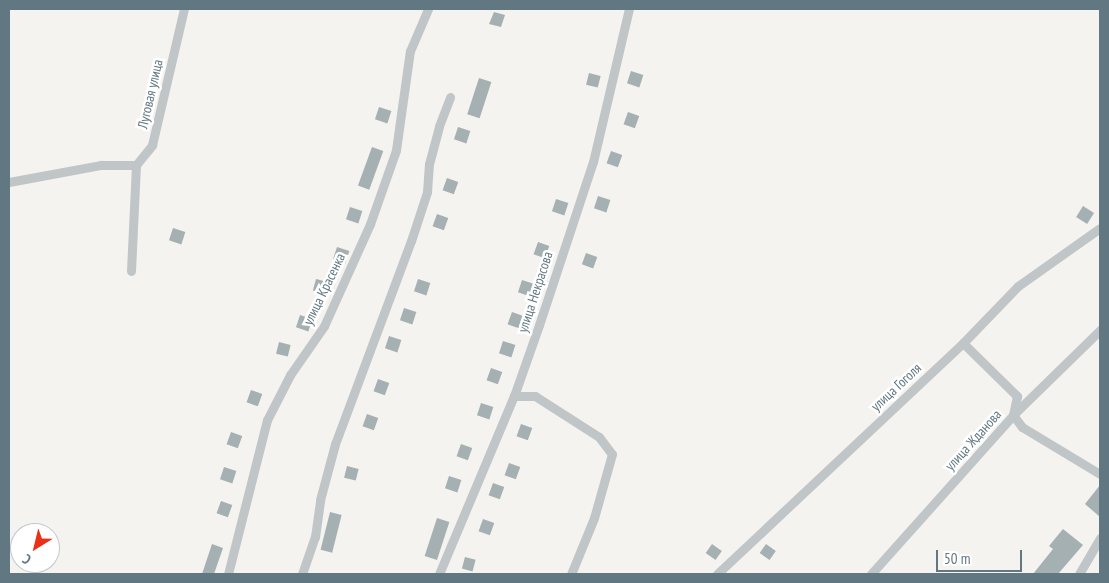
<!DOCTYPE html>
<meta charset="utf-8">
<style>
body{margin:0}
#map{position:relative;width:1109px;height:583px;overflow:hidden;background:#f4f3ef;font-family:"PT Sans Narrow",sans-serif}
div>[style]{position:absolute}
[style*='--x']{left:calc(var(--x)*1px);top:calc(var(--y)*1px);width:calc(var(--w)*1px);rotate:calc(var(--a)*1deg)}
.building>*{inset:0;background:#a5b0b3;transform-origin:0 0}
.minor>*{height:9px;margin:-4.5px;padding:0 4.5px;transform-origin:4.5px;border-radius:4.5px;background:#c0c5c7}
span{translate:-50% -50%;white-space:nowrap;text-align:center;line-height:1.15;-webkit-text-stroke:5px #fff;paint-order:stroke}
.street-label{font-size:14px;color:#617782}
.frame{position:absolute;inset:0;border:10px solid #617782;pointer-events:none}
.north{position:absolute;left:10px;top:523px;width:50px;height:50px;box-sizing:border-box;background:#fff;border:1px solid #c0c9cd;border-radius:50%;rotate:216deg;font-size:14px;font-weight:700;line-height:20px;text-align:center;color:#617782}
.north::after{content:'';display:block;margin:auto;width:18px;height:22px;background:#eb3018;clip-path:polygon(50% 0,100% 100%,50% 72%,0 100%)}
.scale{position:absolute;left:936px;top:550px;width:86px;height:22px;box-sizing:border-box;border:2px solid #617782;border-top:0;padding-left:6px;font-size:15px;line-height:18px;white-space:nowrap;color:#617782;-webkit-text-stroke:4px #fff;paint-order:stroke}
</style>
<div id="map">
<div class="building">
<i style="clip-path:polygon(494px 12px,505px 15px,501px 27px,489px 24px)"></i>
<i style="left:631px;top:71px;width:13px;height:13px;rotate:18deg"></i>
<i style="left:589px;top:73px;width:12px;height:12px;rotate:14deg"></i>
<i style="left:479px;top:78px;width:13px;height:38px;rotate:18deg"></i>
<i style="left:379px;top:107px;width:13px;height:13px;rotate:18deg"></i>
<i style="left:628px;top:112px;width:12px;height:13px;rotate:20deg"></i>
<i style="left:458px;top:127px;width:13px;height:13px;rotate:18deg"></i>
<i style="left:372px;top:147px;width:12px;height:41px;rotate:20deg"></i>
<i style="left:611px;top:151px;width:12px;height:13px;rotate:20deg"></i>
<i style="left:447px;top:178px;width:12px;height:13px;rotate:20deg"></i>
<i style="left:598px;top:196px;width:13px;height:13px;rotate:18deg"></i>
<i style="left:556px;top:199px;width:13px;height:13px;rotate:18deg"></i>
<i style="left:1083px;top:206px;width:13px;height:13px;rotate:32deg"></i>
<i style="left:350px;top:207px;width:13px;height:13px;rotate:18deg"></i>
<i style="left:437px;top:214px;width:12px;height:13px;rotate:20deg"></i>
<i style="left:173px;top:228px;width:13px;height:13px;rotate:18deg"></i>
<i style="left:538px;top:242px;width:12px;height:13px;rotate:20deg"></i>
<i style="left:337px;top:247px;width:13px;height:13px;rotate:18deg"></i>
<i style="left:586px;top:253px;width:12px;height:12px;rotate:20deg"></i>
<i style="left:316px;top:279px;width:11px;height:12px;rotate:15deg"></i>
<i style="left:418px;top:279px;width:13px;height:13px;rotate:18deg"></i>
<i style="left:522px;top:280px;width:13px;height:13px;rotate:18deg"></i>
<i style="left:404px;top:308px;width:13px;height:13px;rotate:18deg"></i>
<i style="left:512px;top:312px;width:12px;height:13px;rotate:20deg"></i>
<i style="left:300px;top:315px;width:13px;height:13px;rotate:18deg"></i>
<i style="left:389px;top:336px;width:13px;height:13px;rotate:18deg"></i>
<i style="left:503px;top:341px;width:13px;height:13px;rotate:18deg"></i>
<i style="left:279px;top:342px;width:12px;height:12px;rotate:14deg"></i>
<i style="left:491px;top:368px;width:12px;height:13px;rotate:20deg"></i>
<i style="left:378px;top:379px;width:12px;height:13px;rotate:20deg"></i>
<i style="left:251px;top:390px;width:12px;height:13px;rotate:20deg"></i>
<i style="left:481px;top:403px;width:13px;height:13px;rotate:18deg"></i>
<i style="left:367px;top:414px;width:12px;height:13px;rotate:20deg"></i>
<i style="left:521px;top:424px;width:12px;height:13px;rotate:20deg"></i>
<i style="left:231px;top:432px;width:12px;height:13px;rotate:20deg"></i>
<i style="left:461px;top:444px;width:12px;height:13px;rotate:20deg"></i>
<i style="left:509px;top:463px;width:12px;height:13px;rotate:20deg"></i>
<i style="left:347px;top:466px;width:12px;height:12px;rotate:14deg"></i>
<i style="left:224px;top:467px;width:13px;height:13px;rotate:18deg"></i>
<i style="left:449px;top:476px;width:13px;height:13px;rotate:18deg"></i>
<i style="left:493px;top:483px;width:12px;height:13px;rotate:20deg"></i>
<i style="clip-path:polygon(1100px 485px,1100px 517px,1085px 504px)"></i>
<i style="left:221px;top:501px;width:12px;height:13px;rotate:20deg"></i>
<i style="left:330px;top:512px;width:12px;height:39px;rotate:14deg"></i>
<i style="left:437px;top:518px;width:13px;height:40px;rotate:18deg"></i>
<i style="left:483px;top:519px;width:12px;height:13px;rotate:20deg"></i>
<i style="clip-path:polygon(1063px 529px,1083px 545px,1058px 574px,1033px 574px,1053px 549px,1049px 546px)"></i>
<i style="clip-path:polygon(212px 544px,223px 548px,214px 574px,202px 574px)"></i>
<i style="left:712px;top:544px;width:12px;height:11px;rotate:35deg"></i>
<i style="left:766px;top:544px;width:12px;height:11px;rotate:35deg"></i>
<i style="left:465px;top:557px;width:11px;height:12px;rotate:15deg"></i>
</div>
<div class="minor">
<i style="--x:9;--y:182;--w:94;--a:-10.5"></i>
<i style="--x:101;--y:165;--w:35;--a:0"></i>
<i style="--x:131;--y:271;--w:106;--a:-87.3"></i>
<i style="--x:136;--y:165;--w:26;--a:-51"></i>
<i style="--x:152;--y:145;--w:140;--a:-76.8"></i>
<i style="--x:963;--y:343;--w:76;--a:44.5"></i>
<i style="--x:1017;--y:396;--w:19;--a:102"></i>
<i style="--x:1013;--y:415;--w:15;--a:53"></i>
<i style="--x:1022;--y:427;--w:91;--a:31.1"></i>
<i style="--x:514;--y:396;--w:21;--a:0"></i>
<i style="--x:535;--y:396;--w:76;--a:32.6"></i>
<i style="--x:599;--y:437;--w:21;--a:53"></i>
<i style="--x:612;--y:454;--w:66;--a:105.7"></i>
<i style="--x:594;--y:518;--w:61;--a:112.3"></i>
<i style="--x:228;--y:574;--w:159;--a:-75.8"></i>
<i style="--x:267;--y:420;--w:51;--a:-62.9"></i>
<i style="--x:290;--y:375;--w:60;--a:-55.2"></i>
<i style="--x:324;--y:326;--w:112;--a:-65.7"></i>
<i style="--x:370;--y:224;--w:78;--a:-70.6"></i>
<i style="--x:396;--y:150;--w:100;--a:-82"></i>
<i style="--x:410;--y:51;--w:46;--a:-66.8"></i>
<i style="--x:302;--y:574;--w:39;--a:-71"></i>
<i style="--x:315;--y:537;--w:37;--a:-82"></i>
<i style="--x:320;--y:500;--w:58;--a:-75"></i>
<i style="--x:335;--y:444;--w:217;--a:-69.5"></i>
<i style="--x:411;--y:241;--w:52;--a:-71.9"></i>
<i style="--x:427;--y:192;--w:28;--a:-86"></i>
<i style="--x:429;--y:164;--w:39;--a:-75"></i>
<i style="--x:439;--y:126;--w:31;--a:-69"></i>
<i style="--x:439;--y:574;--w:193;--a:-67.2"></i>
<i style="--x:514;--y:396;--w:75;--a:-70.6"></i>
<i style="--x:539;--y:325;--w:172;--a:-71.7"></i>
<i style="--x:593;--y:162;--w:157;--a:-76.8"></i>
<i style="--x:717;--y:574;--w:337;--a:-43.2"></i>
<i style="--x:963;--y:343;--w:79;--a:-46"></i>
<i style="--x:1018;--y:286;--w:100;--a:-35.3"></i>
<i style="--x:871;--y:574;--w:213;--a:-48.2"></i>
<i style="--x:1013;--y:415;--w:122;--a:-44.3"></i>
<i style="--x:1079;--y:574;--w:42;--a:-59.7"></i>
</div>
<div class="street-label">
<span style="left:150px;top:94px;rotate:-77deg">Луговая улица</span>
<span style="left:324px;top:289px;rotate:-64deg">улица Красенка</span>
<span style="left:535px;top:292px;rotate:-72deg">улица Некрасова</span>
<span style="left:896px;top:387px;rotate:-43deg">улица Гоголя</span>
<span style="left:973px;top:440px;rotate:-48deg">улица Жданова</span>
</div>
<div class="frame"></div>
<div class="north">С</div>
<div class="scale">50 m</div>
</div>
